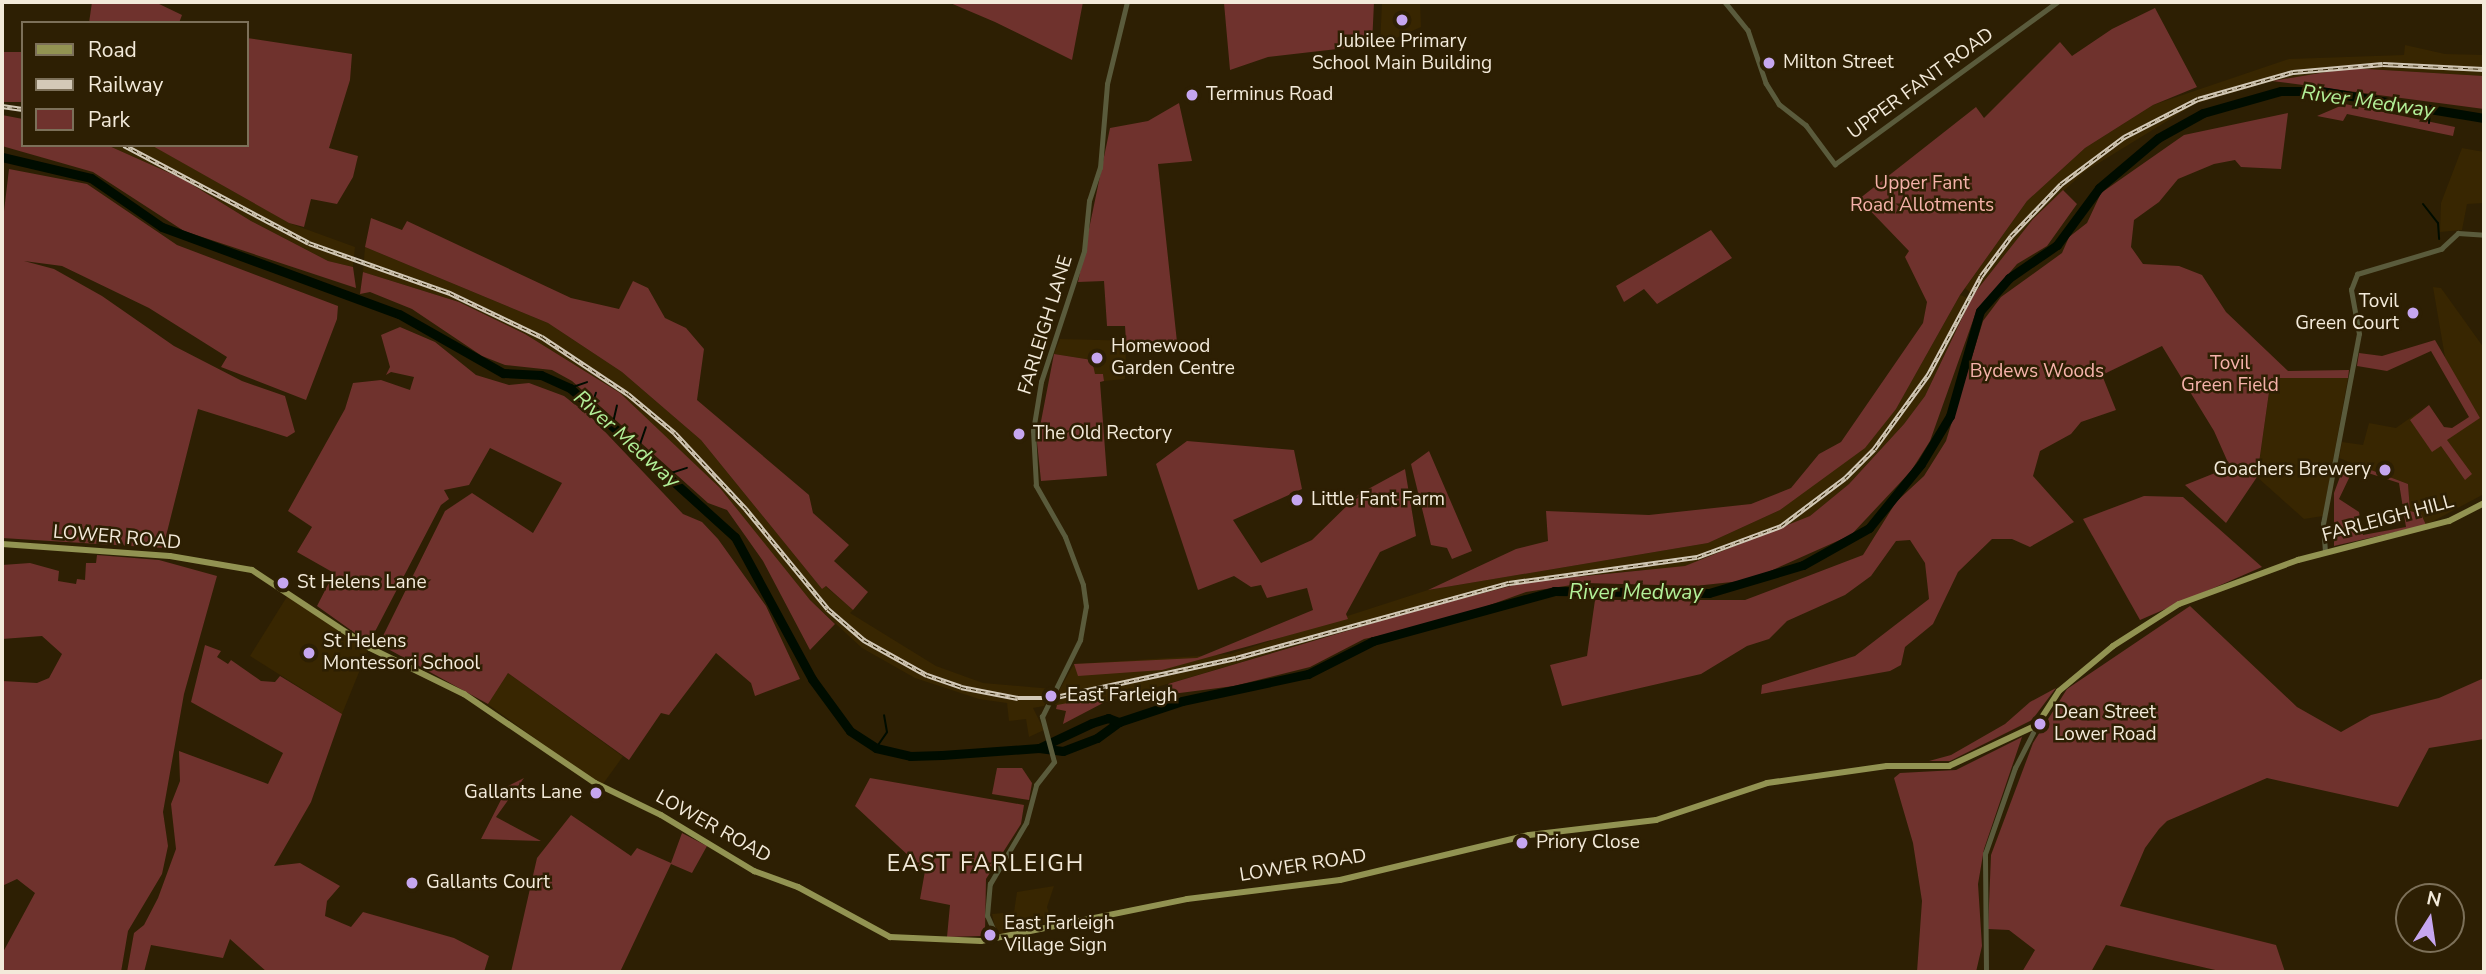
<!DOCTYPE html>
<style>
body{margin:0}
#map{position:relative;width:2486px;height:974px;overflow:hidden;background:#2d1f03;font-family:"Nunito Sans",sans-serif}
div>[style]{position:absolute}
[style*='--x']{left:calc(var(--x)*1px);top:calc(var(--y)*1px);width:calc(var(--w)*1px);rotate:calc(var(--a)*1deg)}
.built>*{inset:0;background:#382601;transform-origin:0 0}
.green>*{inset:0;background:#6f322d;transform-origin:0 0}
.stream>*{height:2px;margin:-1px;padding:0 1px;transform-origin:1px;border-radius:1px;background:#000c00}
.river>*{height:9px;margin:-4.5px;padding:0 4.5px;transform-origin:4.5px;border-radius:4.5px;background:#000c00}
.minor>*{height:4.5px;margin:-2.25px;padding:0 2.25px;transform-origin:2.25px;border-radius:2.25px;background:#5a5b3c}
.major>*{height:6px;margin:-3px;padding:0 3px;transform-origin:3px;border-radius:3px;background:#929352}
.rail>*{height:4.5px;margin-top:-2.25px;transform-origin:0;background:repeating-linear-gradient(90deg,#2d1f03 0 5px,#d3c9b7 0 10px);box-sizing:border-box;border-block:2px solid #d3c9b7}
.dots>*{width:19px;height:19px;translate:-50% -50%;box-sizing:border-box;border:4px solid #2d1f03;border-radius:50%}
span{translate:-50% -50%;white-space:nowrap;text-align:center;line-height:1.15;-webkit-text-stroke:5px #2d1f03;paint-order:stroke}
.poi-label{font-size:19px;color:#f3eada}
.left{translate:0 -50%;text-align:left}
.right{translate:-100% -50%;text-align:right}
.street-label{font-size:19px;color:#f3eada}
.park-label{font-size:19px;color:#f5b2aa}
.water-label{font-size:21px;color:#b3f199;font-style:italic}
.quarter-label{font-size:23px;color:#f3eada;letter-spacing:2px}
.frame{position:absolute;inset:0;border:4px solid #f3eada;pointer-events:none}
.legend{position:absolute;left:21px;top:21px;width:228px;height:126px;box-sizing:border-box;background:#2d1f03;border:2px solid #7c7059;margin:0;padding:9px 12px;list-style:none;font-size:21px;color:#f3eada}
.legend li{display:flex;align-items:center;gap:14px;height:35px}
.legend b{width:35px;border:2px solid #7c7059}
.north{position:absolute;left:2395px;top:883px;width:70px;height:70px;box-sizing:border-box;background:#2d1f03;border:2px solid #7c7059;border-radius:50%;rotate:12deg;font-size:19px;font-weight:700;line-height:28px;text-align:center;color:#f3eada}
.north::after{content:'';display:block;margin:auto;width:24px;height:32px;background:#c6a6f0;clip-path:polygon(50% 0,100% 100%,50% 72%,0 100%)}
</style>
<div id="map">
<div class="built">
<i style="clip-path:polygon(1382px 2px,1420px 2px,1421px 27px,1380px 45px)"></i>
<i style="clip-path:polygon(2405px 45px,2445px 54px,2484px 55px,2484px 76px,2350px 68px,2272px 81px,2195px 104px,2084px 172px,2033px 219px,1973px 295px,1965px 288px,2027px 201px,2085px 148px,2153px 105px,2289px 59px,2404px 55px)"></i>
<i style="clip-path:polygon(107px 145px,152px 145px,289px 223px,355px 247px,353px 267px,328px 261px,251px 221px,183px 179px)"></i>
<i style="clip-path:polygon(2462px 148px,2484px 152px,2484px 203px,2467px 204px,2462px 230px,2440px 232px,2441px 203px)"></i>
<i style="clip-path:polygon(365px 247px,548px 323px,622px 372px,701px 440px,822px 589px,825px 586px,853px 610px,850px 613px,936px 666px,983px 683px,1052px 689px,1044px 706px,1033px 708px,1044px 730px,1029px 737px,1026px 719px,1009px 721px,1007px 703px,979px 699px,915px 678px,862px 648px,810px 600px,620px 393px,525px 334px,459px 302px,363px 272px)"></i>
<i style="clip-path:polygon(2433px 287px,2441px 288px,2484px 348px,2484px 494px,2426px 525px,2410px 512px,2408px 484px,2339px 458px,2342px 442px,2363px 445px,2369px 423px,2396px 428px,2417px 413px,2438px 441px,2480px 418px,2446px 363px)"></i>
<i style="clip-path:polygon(1960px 295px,1971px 299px,1925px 396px,1904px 424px,1849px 484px,1810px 516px,1763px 545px,1682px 573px,1642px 570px,1526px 582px,1414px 611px,1103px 703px,1066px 711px,1052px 703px,1074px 664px,1230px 654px,1428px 590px,1708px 543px,1780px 510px,1896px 409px)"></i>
<i style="clip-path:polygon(1060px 339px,1177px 342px,1177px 349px,1126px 350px,1125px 379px,1104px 381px,1103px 374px,1095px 375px,1092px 360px,1054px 354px)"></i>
<i style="clip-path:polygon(2271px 378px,2348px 378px,2323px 516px,2304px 519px,2257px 477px)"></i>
<i style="clip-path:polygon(288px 595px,368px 650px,342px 714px,250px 656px)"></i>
<i style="left:508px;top:673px;width:142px;height:37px;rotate:36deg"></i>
<i style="clip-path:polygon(1054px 886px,1047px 907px,1051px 921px,997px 937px,992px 914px,1014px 912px,1017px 892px)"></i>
</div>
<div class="green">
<i style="clip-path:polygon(92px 2px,155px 2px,182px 15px,179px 23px,89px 23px)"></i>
<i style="clip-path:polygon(948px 2px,1083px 2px,1072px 60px,995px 22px)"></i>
<i style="clip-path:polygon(1306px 2px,1374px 2px,1372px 45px,1268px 57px,1230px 70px,1224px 3px)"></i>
<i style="clip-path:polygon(2155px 8px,2197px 87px,2153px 105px,2085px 148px,2027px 201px,1960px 295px,1896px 409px,1865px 448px,1780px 510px,1708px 543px,1428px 590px,1516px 549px,1548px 541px,1546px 511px,1649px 515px,1751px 504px,1791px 488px,1819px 454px,1841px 442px,1923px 323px,1927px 302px,1905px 257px,1909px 251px,1859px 199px,1976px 107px,1984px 118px,2060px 42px,2072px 56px,2112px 29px)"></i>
<i style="clip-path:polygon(247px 38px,352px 54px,350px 80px,329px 148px,358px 156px,353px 177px,337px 204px,311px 199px,304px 227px,289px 223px,151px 145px,247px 145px)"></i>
<i style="left:23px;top:52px;width:50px;height:21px;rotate:90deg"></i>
<i style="clip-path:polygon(2350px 68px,2484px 76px,2484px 109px,2272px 81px)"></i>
<i style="clip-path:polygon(1179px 103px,1192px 161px,1158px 164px,1177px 342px,1126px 341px,1125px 326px,1107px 326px,1104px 281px,1078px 282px,1110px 128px,1148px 121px)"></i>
<i style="clip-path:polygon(2345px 104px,2455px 127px,2453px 136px,2347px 114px,2343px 121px,2317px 116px)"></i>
<i style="clip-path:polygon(2288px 113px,2281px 169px,2241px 167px,2235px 160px,2214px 164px,2178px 179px,2159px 202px,2134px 220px,2131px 247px,2143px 264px,2179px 266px,2202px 275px,2226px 312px,2288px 371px,2349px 370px,2348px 378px,2271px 378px,2257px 477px,2226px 523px,2185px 485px,2230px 467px,2214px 431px,2162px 346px,2102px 375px,2116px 410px,2081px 422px,2071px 434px,2040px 451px,2033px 476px,2074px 522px,2030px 547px,2012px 539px,1992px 539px,1958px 572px,1933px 624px,1905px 647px,1901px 665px,1890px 671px,1761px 694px,1762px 685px,1855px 656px,1929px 599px,1925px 563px,1910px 540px,1896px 541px,1871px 576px,1845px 595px,1787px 621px,1769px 639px,1747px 646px,1701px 674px,1562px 706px,1550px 665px,1587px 656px,1595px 600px,1745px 600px,1863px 555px,1896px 502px,1924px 476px,1946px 441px,1983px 321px,2001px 297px,2062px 253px,2069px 237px,2087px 223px,2101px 193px,2184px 135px)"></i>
<i style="clip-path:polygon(2px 115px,23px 119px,23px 145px,107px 145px,183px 179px,251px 221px,328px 261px,353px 267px,356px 288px,184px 231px,93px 172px,2px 146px)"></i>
<i style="clip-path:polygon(9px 169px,87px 184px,177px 245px,338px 306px,337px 319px,306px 400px,221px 367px,227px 357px,149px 308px,62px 266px,24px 261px,54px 269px,102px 296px,174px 346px,242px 381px,285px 396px,295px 432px,287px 437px,198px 409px,163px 548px,2px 538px,2px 228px)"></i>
<i style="clip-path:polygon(2063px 190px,2077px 204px,2047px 246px,2017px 264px,1976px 312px,1930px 441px,1911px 471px,1851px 535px,1750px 580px,1695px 586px,1585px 583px,1526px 592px,1440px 623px,1364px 639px,1310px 667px,1234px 686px,1172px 694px,1168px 684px,1414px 611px,1526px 582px,1685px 566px,1810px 516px,1849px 484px,1904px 424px,1925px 396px,1973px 295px,2033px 219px)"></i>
<i style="clip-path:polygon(371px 218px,402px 230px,407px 221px,571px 298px,619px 309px,633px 281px,648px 288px,665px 318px,686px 328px,704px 349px,697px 400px,809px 495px,813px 513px,849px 545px,834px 561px,868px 592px,853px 610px,826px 586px,822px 589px,701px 440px,622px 372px,548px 323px,365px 247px)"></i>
<i style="clip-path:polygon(1711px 230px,1732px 258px,1657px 304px,1644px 289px,1624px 302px,1616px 286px)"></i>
<i style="clip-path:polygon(363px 272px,459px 302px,525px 334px,620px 393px,720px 488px,810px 600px,835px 624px,810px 650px,763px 561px,727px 510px,708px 503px,572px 381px,552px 370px,505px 365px,482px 356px,412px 309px,370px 292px,360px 294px)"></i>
<i style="clip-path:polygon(400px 327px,435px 342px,476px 375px,509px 385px,529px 383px,564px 396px,590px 416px,683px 514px,702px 522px,718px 539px,766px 606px,800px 679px,755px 696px,751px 683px,716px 653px,669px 715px,661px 713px,629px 760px,508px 673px,488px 704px,379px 644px,445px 511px,472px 493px,533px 533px,562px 483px,490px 448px,469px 485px,444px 490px,449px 499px,441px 505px,369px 643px,317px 606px,334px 573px,297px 552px,312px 527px,288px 511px,345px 409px,353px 383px,381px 380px,410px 390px,414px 377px,391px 372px,386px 375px,390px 367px,381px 335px)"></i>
<i style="clip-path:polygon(2435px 340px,2480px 418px,2447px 440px,2472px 474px,2465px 480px,2441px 446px,2432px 452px,2410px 420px,2429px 405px,2444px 427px,2452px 428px,2469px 417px,2431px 351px,2387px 371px,2357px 366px,2359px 353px,2382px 356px)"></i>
<i style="clip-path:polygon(1054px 354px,1092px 360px,1095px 374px,1103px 374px,1104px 381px,1100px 382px,1107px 476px,1041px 481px,1037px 442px)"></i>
<i style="clip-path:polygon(1187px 441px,1294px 450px,1302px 489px,1233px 520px,1261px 563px,1312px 540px,1359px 494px,1405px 469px,1416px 536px,1380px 552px,1346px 614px,1348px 619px,1162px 670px,1078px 676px,1074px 664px,1197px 658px,1313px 610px,1307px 588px,1267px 598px,1261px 585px,1251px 587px,1234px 576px,1198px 590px,1156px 464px)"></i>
<i style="clip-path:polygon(1429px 451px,1472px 551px,1452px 559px,1447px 548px,1431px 545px,1411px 464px)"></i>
<i style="clip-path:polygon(2363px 467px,2408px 484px,2410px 511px,2421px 514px,2426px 525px,2334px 546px,2334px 493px,2341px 474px,2350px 476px,2339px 499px,2359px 512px,2363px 535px,2406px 527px,2399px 483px,2362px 471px)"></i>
<i style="clip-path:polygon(2144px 496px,2183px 497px,2262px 567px,2140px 620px,2083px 519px)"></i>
<i style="clip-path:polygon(97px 555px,159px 560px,217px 576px,184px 694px,163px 812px,168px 846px,162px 874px,128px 931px,121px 972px,9px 972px,2px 969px,2px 954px,35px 893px,17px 879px,2px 886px,2px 681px,37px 683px,49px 678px,62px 654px,42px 636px,2px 639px,2px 565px,30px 563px,59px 571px,58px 581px,76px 584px,77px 579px,85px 580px,86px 563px,96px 563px)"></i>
<i style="clip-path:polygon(2190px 606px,2297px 707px,2341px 732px,2371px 715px,2439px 698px,2484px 678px,2484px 739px,2429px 748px,2398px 807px,2267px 778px,2167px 821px,2159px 829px,2145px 848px,2120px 906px,2276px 945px,2285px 972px,2224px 972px,2106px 945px,2091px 972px,2022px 972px,2035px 950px,2009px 930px,1988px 929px,1991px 855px,2033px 743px,2067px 689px)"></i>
<i style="clip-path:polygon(205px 645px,221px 651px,217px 657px,228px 664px,231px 660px,261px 681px,275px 682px,280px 676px,342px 714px,311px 802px,274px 866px,300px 863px,340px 886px,327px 901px,325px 916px,351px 927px,363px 912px,454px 938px,489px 956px,484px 972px,267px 972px,230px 939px,223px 958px,151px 945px,144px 972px,127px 972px,134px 933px,144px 925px,158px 898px,176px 849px,171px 804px,180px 781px,179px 751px,268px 784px,283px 753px,191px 702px)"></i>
<i style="clip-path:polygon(2056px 688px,2032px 720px,1950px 761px,1929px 761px,1951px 755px,2005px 724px,2030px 702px)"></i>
<i style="clip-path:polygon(1100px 697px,1103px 703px,1063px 724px,1066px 711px,1056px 709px,1057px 705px)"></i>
<i style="clip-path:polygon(2022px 737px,1984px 849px,1978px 884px,1982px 946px,1976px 972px,1917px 972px,1922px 901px,1913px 843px,1894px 778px,1900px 773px,1956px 770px)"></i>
<i style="clip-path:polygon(997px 768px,1022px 768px,1032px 783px,1029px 800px,992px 794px)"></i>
<i style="clip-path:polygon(524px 778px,496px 817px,541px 841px,481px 839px,508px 786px)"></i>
<i style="clip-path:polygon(870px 778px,1024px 805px,1021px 824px,986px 879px,985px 932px,981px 936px,947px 937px,950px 905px,920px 899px,925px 871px,855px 806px)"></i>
<i style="clip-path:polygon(571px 815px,631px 856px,637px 848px,671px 863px,682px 833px,707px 846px,692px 873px,671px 864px,620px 972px,511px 972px,537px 858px)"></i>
</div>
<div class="stream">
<i style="--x:2429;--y:123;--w:11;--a:-85"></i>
<i style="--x:2423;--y:204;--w:24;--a:52"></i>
<i style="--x:2438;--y:223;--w:16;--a:86"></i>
<i style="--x:570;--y:388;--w:18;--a:-19"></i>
<i style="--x:591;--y:408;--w:16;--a:-72"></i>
<i style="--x:612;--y:427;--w:22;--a:-77"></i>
<i style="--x:638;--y:450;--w:24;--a:-71"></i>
<i style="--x:665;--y:475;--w:23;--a:-18"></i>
<i style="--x:876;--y:748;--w:19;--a:-55"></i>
<i style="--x:887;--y:732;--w:17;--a:-100"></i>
</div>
<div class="river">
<i style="--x:2;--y:157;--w:91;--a:13.3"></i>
<i style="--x:91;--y:178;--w:86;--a:34.6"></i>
<i style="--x:162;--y:227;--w:252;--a:20.2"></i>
<i style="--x:399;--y:314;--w:120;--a:29.6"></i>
<i style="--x:503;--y:373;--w:38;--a:3"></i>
<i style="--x:541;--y:375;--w:32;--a:24"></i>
<i style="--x:570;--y:388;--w:222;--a:42.1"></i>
<i style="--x:735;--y:537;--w:162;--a:61.5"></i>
<i style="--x:812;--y:679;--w:64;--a:53.8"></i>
<i style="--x:850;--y:731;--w:31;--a:33"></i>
<i style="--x:876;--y:748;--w:35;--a:13"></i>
<i style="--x:910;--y:756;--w:32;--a:-2"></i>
<i style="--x:942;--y:755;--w:97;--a:-4.1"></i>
<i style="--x:1039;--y:748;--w:24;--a:7"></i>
<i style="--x:1063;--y:751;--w:36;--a:-21"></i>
<i style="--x:1097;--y:738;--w:27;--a:-36"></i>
<i style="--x:1119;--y:722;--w:66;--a:-18.4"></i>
<i style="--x:1182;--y:701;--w:129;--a:-12.1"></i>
<i style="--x:1308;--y:674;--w:73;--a:-26.9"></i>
<i style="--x:1373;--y:641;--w:188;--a:-15.4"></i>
<i style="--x:1554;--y:591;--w:155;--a:0.7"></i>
<i style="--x:1709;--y:593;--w:98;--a:-16.6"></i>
<i style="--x:1803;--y:565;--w:76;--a:-29.3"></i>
<i style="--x:1869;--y:528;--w:82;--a:-50.9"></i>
<i style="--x:1921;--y:464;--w:56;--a:-58.9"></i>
<i style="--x:1950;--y:416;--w:109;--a:-74.1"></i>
<i style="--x:1980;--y:311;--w:44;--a:-48.7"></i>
<i style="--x:2009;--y:278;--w:58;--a:-34.5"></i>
<i style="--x:2057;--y:245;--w:71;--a:-53.6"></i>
<i style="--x:2099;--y:188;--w:77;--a:-40.3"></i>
<i style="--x:2158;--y:138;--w:51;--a:-29.1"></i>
<i style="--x:2203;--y:113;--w:81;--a:-15.8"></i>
<i style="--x:2281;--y:91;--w:40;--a:0"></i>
<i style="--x:2321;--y:91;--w:165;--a:9.4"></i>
<i style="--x:1041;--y:747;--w:56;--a:-25.2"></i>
<i style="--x:1092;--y:723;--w:17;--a:-17"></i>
<i style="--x:1108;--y:718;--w:12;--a:20"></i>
</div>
<div class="minor">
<i style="--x:1725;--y:2;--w:36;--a:51"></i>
<i style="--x:1748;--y:30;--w:56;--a:71.2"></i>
<i style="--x:1766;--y:83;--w:25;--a:58"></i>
<i style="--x:1779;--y:104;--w:34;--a:38"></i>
<i style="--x:1806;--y:125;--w:49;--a:53.4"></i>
<i style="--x:1835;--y:164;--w:275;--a:-36.1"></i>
<i style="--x:2325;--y:552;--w:28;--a:-94"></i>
<i style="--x:2323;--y:524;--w:193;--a:-79.3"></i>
<i style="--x:2359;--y:334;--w:45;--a:-100.3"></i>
<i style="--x:2351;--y:290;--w:17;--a:-69"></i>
<i style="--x:2357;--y:274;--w:88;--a:-16.6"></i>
<i style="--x:2441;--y:249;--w:23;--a:-43"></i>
<i style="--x:2458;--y:233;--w:26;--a:4"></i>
<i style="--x:997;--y:938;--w:24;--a:-114"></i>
<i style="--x:987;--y:916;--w:32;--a:-85"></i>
<i style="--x:990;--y:884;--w:71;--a:-59.5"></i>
<i style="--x:1026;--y:823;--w:39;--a:-75"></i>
<i style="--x:1036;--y:785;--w:29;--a:-52"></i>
<i style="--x:1054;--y:762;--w:47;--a:-104.9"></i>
<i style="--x:1042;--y:717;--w:86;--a:-63.7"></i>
<i style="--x:1080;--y:640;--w:34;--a:-80"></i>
<i style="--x:1086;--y:607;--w:22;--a:-98"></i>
<i style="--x:1083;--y:585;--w:51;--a:-110.6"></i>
<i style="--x:1065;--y:537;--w:59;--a:-119.6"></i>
<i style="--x:1036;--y:486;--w:55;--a:-93.1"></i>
<i style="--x:1033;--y:431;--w:50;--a:-80.7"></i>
<i style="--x:1041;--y:382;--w:138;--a:-71.8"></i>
<i style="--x:1084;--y:251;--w:50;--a:-84.3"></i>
<i style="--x:1089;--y:201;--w:35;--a:-72"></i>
<i style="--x:1100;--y:168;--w:84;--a:-85.2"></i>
<i style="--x:1107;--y:84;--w:84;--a:-76.3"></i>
<i style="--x:1986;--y:972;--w:118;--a:-90.5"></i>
<i style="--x:1985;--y:854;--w:91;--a:-70.8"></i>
<i style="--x:2015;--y:768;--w:48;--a:-62.9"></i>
</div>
<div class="major">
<i style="--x:2;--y:544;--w:168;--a:4.1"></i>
<i style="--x:170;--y:556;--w:83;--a:9.7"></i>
<i style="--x:252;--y:570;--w:141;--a:33.5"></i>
<i style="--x:370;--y:648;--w:105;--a:26.1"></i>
<i style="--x:464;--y:694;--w:158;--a:34.2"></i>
<i style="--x:595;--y:783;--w:73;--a:25.9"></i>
<i style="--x:661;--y:815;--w:109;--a:31.1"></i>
<i style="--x:754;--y:871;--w:47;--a:20"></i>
<i style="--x:798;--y:887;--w:105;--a:28.5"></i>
<i style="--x:890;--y:937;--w:91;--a:2.5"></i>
<i style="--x:981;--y:941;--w:210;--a:-11.5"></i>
<i style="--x:1187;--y:899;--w:154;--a:-7.1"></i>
<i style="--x:1340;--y:880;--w:194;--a:-13.4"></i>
<i style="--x:1529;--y:835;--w:128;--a:-6.7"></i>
<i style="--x:1656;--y:820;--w:117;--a:-18.4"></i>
<i style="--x:1767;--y:783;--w:121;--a:-8.1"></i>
<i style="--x:1887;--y:766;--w:62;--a:0"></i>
<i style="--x:1949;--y:766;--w:97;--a:-25"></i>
<i style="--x:2037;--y:725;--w:40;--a:-57.1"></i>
<i style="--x:2059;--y:691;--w:70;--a:-39.8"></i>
<i style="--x:2113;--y:646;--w:78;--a:-32.5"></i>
<i style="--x:2179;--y:604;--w:127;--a:-20.3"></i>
<i style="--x:2298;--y:560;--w:156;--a:-14.5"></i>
<i style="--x:2449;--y:521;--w:39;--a:-27"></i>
</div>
<div class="rail">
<i style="--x:2;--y:106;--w:21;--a:8"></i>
<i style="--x:124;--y:145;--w:209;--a:27.9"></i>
<i style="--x:309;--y:243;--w:150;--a:19.5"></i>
<i style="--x:450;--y:293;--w:102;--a:25.6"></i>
<i style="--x:542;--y:337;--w:103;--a:33.5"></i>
<i style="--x:628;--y:394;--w:61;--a:39.7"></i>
<i style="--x:675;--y:433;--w:104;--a:46.9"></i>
<i style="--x:746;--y:509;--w:129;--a:50.6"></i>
<i style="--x:828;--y:609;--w:48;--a:40.7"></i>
<i style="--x:864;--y:640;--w:72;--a:29.1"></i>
<i style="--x:927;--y:675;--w:36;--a:19"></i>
<i style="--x:961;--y:687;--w:58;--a:10.9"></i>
<i style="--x:1018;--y:698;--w:33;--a:0"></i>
<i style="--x:1051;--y:698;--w:189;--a:-12.2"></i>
<i style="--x:1236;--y:658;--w:283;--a:-15.4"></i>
<i style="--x:1509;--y:583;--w:190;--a:-7.9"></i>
<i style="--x:1697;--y:557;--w:90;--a:-20.3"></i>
<i style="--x:1781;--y:526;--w:80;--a:-36.9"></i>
<i style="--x:1845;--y:478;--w:41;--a:-45"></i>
<i style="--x:1874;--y:449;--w:92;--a:-53.9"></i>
<i style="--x:1928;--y:375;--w:112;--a:-61.8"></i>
<i style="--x:1981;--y:276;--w:50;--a:-53.1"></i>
<i style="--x:2011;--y:236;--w:72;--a:-46.1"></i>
<i style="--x:2061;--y:184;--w:79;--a:-36.7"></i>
<i style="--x:2124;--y:137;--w:83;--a:-27.2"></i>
<i style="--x:2198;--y:99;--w:99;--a:-15.9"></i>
<i style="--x:2293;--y:72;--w:90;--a:-5.1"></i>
<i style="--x:2383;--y:64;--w:101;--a:2.8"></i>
</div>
<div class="dots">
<i style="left:1402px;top:20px;background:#c6a6f0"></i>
<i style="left:1769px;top:63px;background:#c6a6f0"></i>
<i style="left:1192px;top:95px;background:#c6a6f0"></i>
<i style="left:2413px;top:313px;background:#c6a6f0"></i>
<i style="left:1097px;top:358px;background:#c6a6f0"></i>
<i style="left:1019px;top:434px;background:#c6a6f0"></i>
<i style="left:2385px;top:470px;background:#c6a6f0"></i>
<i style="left:1297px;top:500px;background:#c6a6f0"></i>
<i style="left:283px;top:583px;background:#c6a6f0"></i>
<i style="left:309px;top:653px;background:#c6a6f0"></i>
<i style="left:1051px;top:696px;background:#c6a6f0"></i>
<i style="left:2040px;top:724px;background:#c6a6f0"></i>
<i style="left:596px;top:793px;background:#c6a6f0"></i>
<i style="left:1522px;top:843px;background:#c6a6f0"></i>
<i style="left:412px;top:883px;background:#c6a6f0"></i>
<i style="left:990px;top:935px;background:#c6a6f0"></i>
</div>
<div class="poi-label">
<span style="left:1402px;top:53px">Jubilee Primary<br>School Main Building</span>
<span class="left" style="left:1783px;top:63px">Milton Street</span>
<span class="left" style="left:1206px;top:95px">Terminus Road</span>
<span class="right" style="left:2399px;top:313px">Tovil<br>Green Court</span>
<span class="left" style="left:1111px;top:358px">Homewood<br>Garden Centre</span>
<span class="left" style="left:1033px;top:434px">The Old Rectory</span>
<span class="right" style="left:2371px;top:470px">Goachers Brewery</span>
<span class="left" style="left:1311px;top:500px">Little Fant Farm</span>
<span class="left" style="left:297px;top:583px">St Helens Lane</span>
<span class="left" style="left:323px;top:653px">St Helens<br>Montessori School</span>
<span class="left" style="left:1067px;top:696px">East Farleigh</span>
<span class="left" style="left:2054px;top:724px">Dean Street<br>Lower Road</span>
<span class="right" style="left:582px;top:793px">Gallants Lane</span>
<span class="left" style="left:1536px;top:843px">Priory Close</span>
<span class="left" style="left:426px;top:883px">Gallants Court</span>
<span class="left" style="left:1004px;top:935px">East Farleigh<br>Village Sign</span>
</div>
<div class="street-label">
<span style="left:1921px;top:84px;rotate:-36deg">UPPER FANT ROAD</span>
<span style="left:1046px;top:325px;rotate:-73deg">FARLEIGH LANE</span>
<span style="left:2388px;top:519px;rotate:-15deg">FARLEIGH HILL</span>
<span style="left:117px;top:538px;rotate:5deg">LOWER ROAD</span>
<span style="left:713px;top:827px;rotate:29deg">LOWER ROAD</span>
<span style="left:1303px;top:866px;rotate:-9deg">LOWER ROAD</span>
</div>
<div class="park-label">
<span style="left:1922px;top:195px">Upper Fant<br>Road Allotments</span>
<span style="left:2230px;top:375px">Tovil<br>Green Field</span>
<span style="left:2037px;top:372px">Bydews Woods</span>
</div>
<div class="water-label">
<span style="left:2368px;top:101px;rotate:8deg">River Medway</span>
<span style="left:627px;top:439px;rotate:42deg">River Medway</span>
<span style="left:1636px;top:592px">River Medway</span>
</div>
<div class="quarter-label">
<span style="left:986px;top:864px">EAST FARLEIGH</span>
</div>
<div class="frame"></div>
<ul class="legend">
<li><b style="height:9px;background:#929352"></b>Road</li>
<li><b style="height:9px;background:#d3c9b7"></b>Railway</li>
<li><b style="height:19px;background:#6f322d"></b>Park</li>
</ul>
<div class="north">N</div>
</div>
